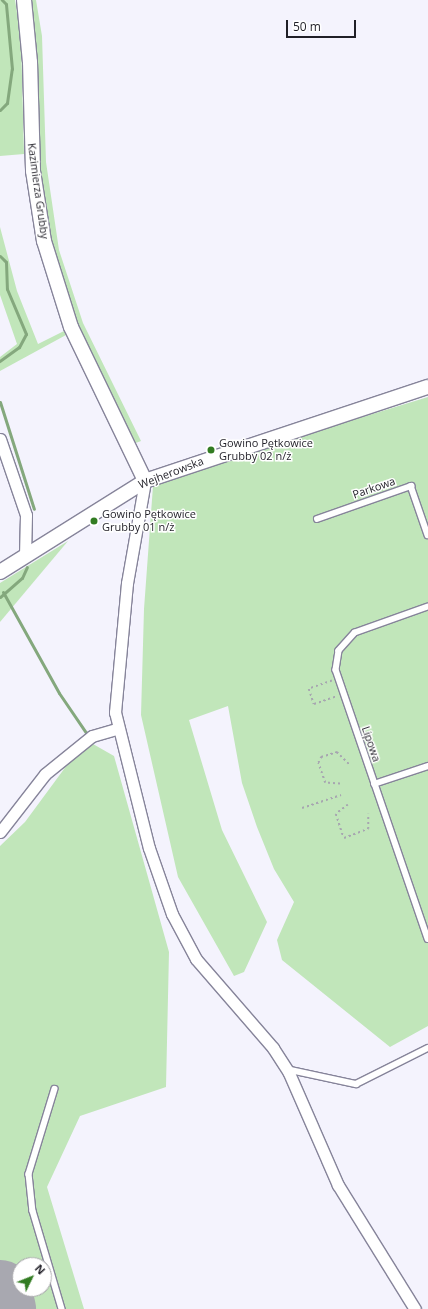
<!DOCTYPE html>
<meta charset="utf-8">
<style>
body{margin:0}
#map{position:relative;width:428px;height:1309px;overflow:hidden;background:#f4f3fd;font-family:"Open Sans",sans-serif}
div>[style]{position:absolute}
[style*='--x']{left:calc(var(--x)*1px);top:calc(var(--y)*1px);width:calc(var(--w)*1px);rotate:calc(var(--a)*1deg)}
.green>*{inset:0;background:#c1e6ba}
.stream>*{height:3px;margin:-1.5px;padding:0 1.5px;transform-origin:1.5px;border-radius:1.5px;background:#84a87d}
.runway>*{height:63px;margin:-31.5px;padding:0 31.5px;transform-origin:31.5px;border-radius:31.5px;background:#a8a8b0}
.path>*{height:1.5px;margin-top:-0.75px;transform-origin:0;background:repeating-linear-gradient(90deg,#a7a6b0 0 2px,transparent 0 5px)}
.roads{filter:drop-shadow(1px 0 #86849a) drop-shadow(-1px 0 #86849a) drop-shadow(0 1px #86849a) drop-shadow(0 -1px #86849a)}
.service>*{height:5.5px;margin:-2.75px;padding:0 2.75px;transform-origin:2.75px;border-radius:2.75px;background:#fff}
.minor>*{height:11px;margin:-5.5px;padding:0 5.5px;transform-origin:5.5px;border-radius:5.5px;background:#fff}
.tertiary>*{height:14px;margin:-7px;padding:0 7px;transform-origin:7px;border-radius:7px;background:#fff}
.dots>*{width:11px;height:11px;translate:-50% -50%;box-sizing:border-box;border:2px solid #fff;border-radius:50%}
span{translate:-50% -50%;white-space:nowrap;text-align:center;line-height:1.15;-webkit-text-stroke:3px #fff;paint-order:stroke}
.street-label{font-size:11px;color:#201f27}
.poi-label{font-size:11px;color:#201f27}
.left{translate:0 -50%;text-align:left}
.north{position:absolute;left:12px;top:1257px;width:40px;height:40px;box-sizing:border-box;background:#fff;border:1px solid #a6a5a9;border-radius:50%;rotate:47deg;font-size:11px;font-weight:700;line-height:16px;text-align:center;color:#201f27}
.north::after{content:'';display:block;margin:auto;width:14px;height:18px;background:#327c22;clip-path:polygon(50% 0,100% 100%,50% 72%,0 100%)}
.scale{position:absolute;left:286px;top:20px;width:70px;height:18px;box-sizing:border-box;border:2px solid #201f27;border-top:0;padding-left:5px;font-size:12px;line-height:14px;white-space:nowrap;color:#201f27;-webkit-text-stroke:3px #fff;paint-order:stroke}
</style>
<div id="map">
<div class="green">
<i style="clip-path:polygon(0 0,15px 0,21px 38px,24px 154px,0 156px)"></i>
<i style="clip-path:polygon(28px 0,36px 0,42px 36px,46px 162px,59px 250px,83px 323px,141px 441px,133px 444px,77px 329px,42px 213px)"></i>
<i style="clip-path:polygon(0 227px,17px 291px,38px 344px,64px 331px,66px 335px,0 371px,0 357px,17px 344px,0 295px)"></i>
<i style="clip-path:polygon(428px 397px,428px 1026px,390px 1047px,282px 960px,277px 940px,294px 902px,274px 869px,257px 827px,242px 783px,228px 706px,189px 720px,222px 830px,267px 922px,244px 972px,234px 976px,178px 877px,141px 715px,144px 609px,153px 486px,258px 449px)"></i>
<i style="clip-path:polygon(68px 541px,0 622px,0 583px)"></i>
<i style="clip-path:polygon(evenodd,93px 744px,114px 756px,169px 952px,166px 1087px,80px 1116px,47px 1187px,84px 1309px,0 1309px,0 846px,25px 822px,67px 765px,93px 744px,20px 1265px,44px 1265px,44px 1289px,20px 1289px,20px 1265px)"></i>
</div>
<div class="stream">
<i style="--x:0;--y:110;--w:10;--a:-45"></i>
<i style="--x:7;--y:103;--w:34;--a:-82"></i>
<i style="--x:12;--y:69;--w:65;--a:-95.3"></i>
<i style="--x:6;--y:4;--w:6;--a:-135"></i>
<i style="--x:0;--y:256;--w:8;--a:45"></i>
<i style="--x:6;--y:262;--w:27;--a:88"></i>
<i style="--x:7;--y:289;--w:49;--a:67.1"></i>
<i style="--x:26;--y:334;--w:15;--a:118"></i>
<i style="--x:19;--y:347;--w:24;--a:144"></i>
<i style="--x:0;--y:402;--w:112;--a:72.4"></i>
<i style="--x:3;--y:592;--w:115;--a:61"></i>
<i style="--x:59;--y:693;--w:50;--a:55.7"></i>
<i style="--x:0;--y:597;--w:29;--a:-41"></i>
<i style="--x:22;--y:578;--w:12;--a:-66"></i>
</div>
<div class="runway">
<i style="--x:0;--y:1291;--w:18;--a:77"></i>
</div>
<div class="path">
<i style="--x:332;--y:681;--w:24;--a:161"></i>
<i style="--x:309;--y:689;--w:16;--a:72"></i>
<i style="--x:314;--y:704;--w:24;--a:-19"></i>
<i style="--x:340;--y:784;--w:15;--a:-176"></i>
<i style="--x:325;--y:783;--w:21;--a:-109"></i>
<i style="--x:318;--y:763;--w:7;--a:-63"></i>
<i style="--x:321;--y:757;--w:17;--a:-17"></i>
<i style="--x:337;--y:752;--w:18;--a:45"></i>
<i style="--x:348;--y:805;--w:15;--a:143"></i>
<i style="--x:336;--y:814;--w:25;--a:72"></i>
<i style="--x:344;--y:838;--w:26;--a:-21"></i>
<i style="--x:368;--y:829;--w:15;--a:-90"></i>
<i style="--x:302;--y:808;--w:41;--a:-18.4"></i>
</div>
<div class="roads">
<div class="service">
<i style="--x:317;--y:519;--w:100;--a:-19.3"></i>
<i style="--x:411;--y:486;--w:52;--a:70.9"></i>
<i style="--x:428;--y:607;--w:77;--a:160.4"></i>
<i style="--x:355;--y:633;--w:24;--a:132"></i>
<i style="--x:339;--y:651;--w:19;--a:99"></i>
<i style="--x:336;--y:670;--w:284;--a:71.1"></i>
<i style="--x:374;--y:784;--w:57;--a:-18.4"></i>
<i style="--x:286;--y:1069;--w:72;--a:12.1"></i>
<i style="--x:356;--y:1084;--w:80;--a:-26.6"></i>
<i style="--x:55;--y:1089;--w:89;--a:107"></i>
<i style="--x:29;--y:1174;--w:37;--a:84"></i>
<i style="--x:33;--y:1211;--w:102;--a:73.5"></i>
</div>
<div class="minor">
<i style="--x:0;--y:439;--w:80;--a:71.1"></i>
<i style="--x:26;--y:515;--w:41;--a:91.4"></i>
<i style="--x:145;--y:481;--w:104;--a:100"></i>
<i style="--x:127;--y:583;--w:130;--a:95.3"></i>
<i style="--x:115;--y:712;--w:140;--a:76"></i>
<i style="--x:149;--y:848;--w:70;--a:70.8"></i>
<i style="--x:172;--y:914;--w:51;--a:61.9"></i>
<i style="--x:196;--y:959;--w:118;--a:49.1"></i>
<i style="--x:273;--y:1048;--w:30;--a:57"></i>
<i style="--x:289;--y:1073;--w:122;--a:66.4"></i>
<i style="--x:338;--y:1185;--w:146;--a:58.2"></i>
<i style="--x:0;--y:832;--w:73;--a:-52.2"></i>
<i style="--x:45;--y:774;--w:60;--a:-39"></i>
<i style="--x:92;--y:736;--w:26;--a:-16"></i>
</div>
<div class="tertiary">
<i style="--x:24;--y:0;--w:62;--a:84.5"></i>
<i style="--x:30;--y:62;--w:109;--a:88.4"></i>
<i style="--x:33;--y:171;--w:71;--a:81.1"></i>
<i style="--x:44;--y:241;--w:90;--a:72.6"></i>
<i style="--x:71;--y:327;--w:171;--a:64.3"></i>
<i style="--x:0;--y:572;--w:171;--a:-32.1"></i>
<i style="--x:145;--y:481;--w:298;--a:-18.4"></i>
</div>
</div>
<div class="dots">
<i style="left:211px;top:450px;background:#327c22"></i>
<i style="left:94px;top:521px;background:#327c22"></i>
</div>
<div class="street-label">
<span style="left:38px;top:191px;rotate:82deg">Kazimierza Grubby</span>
<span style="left:171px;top:473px;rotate:-21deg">Wejherowska</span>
<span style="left:374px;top:488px;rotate:-19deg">Parkowa</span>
<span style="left:371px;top:744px;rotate:71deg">Lipowa</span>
</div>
<div class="poi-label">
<span class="left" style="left:219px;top:450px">Gowino Pętkowice<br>Grubby 02 n/ż</span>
<span class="left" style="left:102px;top:521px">Gowino Pętkowice<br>Grubby 01 n/ż</span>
</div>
<div class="north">N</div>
<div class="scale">50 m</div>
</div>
